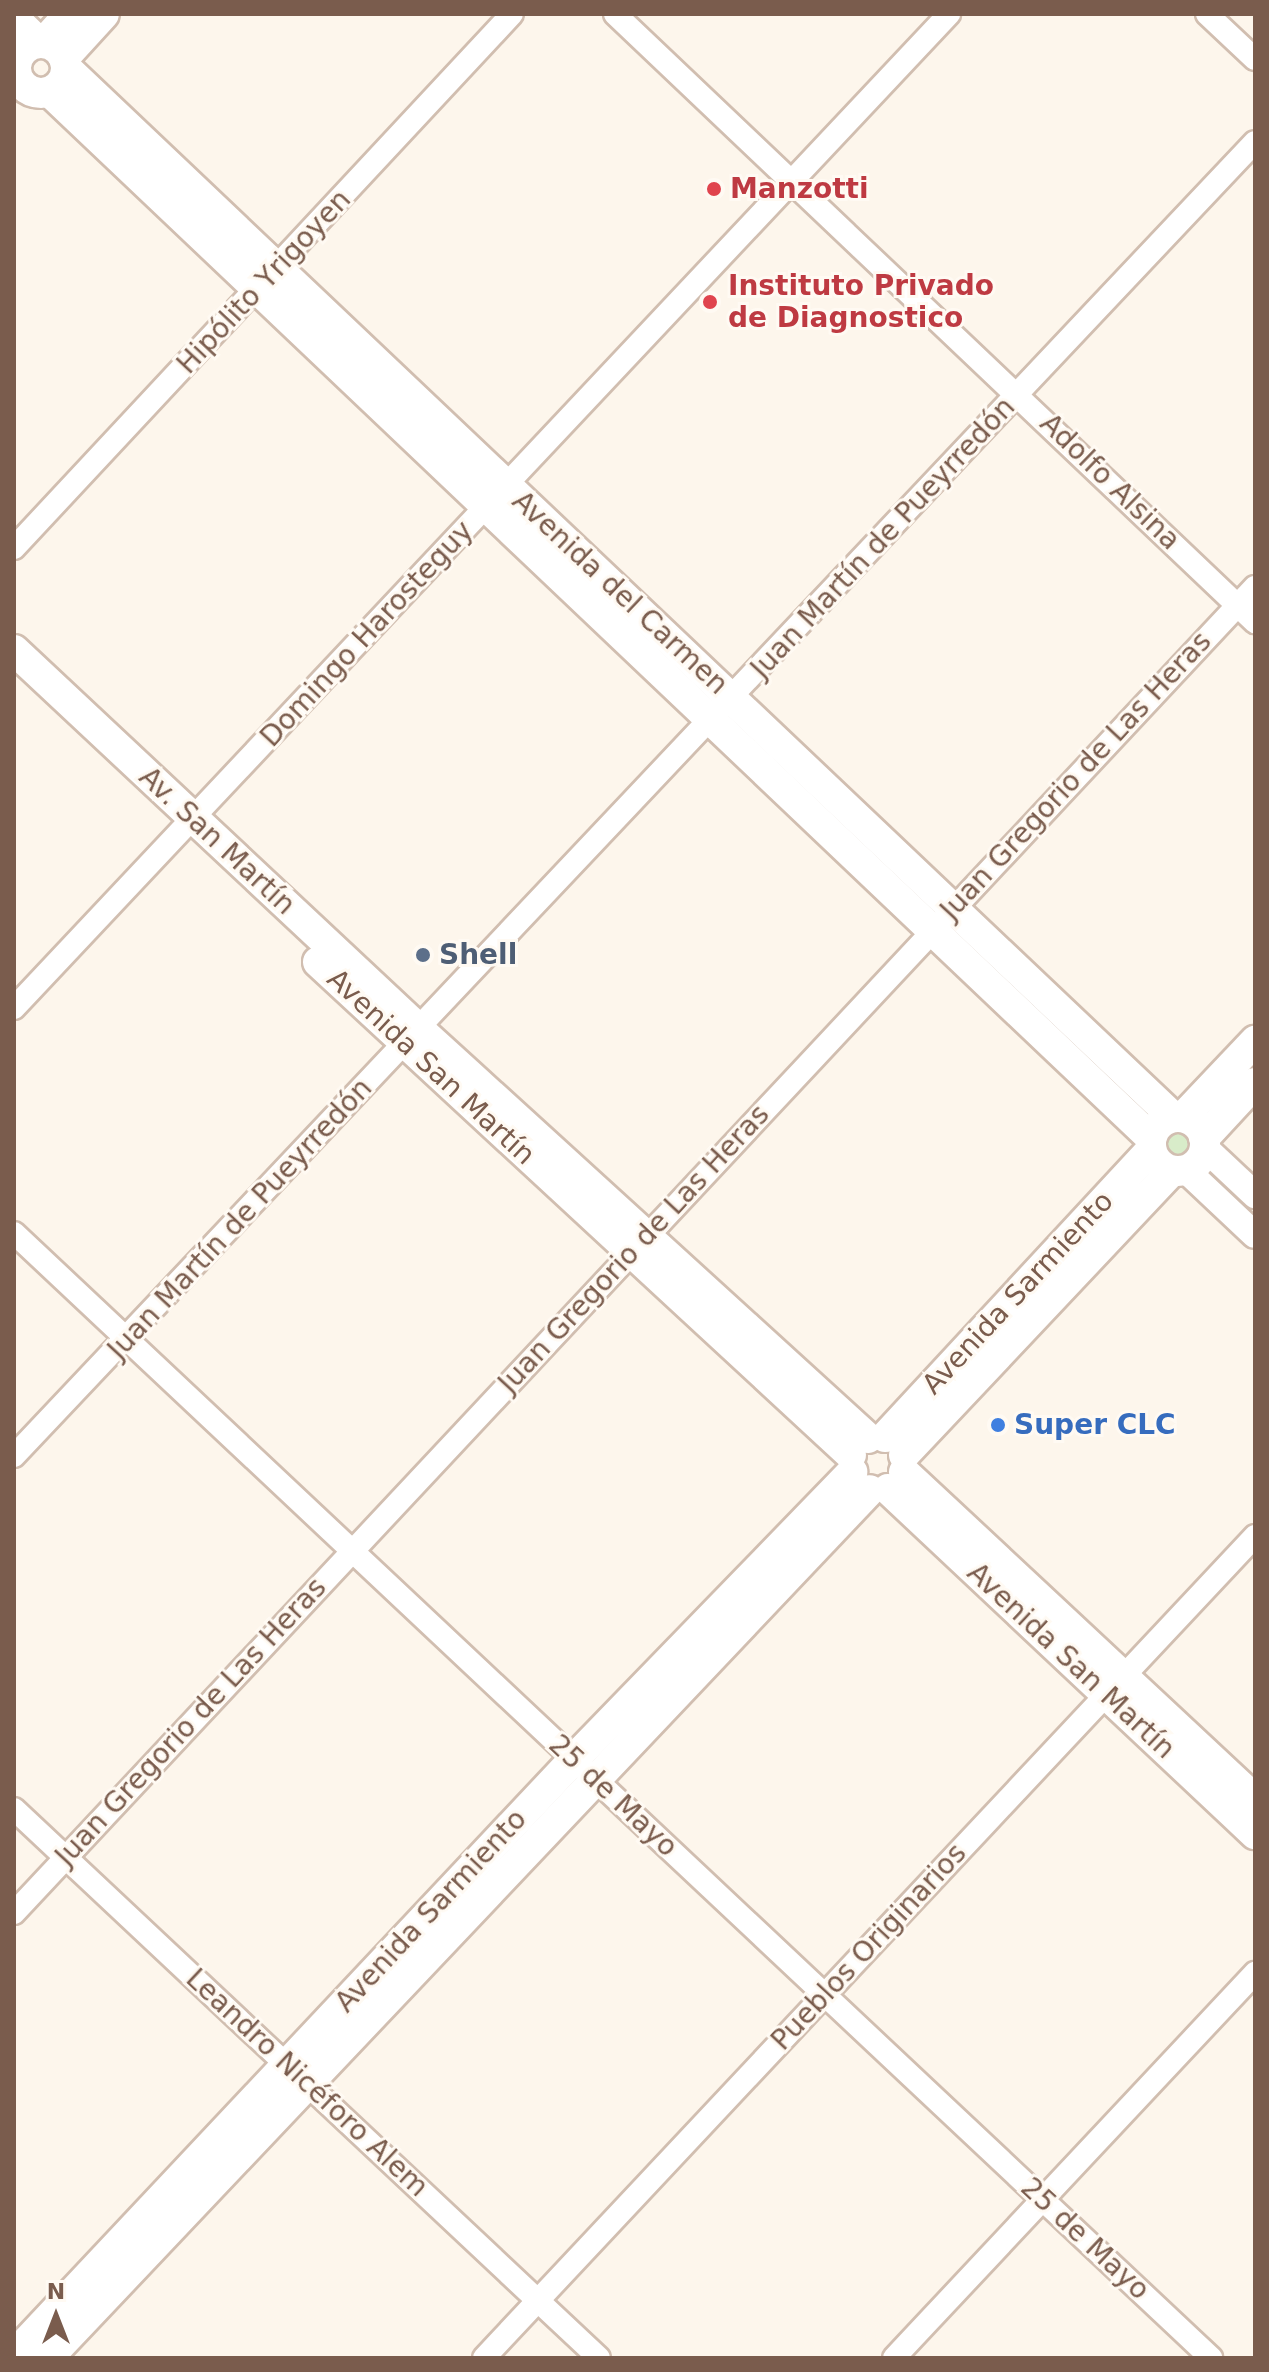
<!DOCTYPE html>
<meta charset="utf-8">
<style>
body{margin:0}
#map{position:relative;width:1269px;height:2372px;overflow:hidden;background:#fdf6ec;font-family:"DejaVu Sans",sans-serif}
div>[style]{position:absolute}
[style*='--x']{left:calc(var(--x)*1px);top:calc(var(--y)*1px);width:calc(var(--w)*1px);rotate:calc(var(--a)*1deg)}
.green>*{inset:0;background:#d8ecc9}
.round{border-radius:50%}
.roads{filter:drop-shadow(2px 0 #d1beb0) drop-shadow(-2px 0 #d1beb0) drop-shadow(0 2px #d1beb0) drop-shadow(0 -2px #d1beb0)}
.minor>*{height:22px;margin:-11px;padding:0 11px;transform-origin:11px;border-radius:11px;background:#fff}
.tertiary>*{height:26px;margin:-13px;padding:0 13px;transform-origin:13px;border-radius:13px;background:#fff}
.secondary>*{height:30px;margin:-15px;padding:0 15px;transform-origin:15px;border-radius:15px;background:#fff}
.secondary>.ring{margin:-15px;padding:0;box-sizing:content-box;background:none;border:30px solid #fff;border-radius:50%}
.dots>*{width:22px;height:22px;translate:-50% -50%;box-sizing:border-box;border:4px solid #fffaf3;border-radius:50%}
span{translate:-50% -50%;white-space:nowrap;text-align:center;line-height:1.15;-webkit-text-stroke:6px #fffaf3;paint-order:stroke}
.health-label{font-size:28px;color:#be3a42;font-weight:700}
.left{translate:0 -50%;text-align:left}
.street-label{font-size:28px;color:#7a5c4d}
.service-label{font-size:28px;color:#4e5e75;font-weight:700}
.shop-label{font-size:28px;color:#366cbe;font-weight:700}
.frame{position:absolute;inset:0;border:16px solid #7a5c4d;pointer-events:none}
.north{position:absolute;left:16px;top:2276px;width:80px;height:80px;-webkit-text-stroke:6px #fffaf3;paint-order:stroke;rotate:0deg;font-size:22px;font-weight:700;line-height:32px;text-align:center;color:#7a5c4d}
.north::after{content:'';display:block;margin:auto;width:28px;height:36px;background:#7a5c4d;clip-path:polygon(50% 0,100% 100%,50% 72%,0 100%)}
</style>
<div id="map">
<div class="green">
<i class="round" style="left:1165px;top:1131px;width:26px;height:26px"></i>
</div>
<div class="roads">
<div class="minor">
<i style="--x:615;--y:14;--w:883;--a:43.53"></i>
<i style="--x:1207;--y:14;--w:66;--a:43.2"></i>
<i style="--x:14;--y:548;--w:730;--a:-47"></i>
<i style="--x:14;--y:1008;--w:1365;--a:-46.75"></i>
<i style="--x:14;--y:1233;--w:1643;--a:43.22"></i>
<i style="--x:14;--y:1456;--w:1807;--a:-46.64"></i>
<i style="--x:14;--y:1809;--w:802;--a:43.18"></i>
<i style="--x:14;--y:1913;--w:1816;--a:-46.9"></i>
<i style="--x:484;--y:2358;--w:1127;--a:-46.83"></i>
<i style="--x:894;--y:2358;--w:528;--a:-46.84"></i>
</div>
<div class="tertiary">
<i style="--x:1205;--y:1148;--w:69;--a:43.2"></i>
<i style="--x:1187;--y:1171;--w:93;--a:43.3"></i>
</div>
<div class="secondary">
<i style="--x:14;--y:18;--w:35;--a:44"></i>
<i style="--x:44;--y:42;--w:38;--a:-48"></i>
<i class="ring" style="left:16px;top:43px;width:20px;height:20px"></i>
<i style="--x:64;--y:58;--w:59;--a:-47.7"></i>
<i style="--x:66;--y:68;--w:1525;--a:43.46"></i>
<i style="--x:50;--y:92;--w:1519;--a:43.53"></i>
<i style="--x:14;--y:650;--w:556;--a:43.11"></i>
<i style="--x:420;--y:1030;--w:606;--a:42.32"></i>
<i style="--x:318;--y:962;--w:726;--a:42.77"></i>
<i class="ring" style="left:1151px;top:1117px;width:24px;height:24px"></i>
<i style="--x:1183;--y:1117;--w:105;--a:-46.5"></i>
<i style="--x:1204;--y:1138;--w:75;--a:-47.2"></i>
<i style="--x:885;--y:1437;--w:391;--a:-47.2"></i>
<i style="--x:904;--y:1455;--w:390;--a:-46.7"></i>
<i style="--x:904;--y:1472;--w:480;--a:43"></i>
<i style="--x:888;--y:1489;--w:504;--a:43.23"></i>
<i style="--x:14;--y:2355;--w:818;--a:-46.78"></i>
<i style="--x:574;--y:1759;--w:400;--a:-45.9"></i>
<i style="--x:48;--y:2358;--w:1195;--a:-46.56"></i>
</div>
</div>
<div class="dots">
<i style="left:714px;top:189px;background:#e0444e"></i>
<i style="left:710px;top:302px;background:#e0444e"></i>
<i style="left:423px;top:955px;background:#5c6f8a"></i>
<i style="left:998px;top:1425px;background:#3f7fe0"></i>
</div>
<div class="health-label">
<span class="left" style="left:730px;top:189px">Manzotti</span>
<span class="left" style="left:728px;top:302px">Instituto Privado<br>de Diagnostico</span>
</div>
<div class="street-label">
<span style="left:264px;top:282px;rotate:-47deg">Hipólito Yrigoyen</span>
<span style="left:1110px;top:482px;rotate:44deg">Adolfo Alsina</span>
<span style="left:883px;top:538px;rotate:-47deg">Juan Martín de Pueyrredón</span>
<span style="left:620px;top:593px;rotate:43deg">Avenida del Carmen</span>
<span style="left:367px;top:634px;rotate:-47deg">Domingo Harosteguy</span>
<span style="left:1076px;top:776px;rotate:-47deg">Juan Gregorio de Las Heras</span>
<span style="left:217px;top:841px;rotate:43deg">Av. San Martín</span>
<span style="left:431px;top:1067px;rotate:43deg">Avenida San Martín</span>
<span style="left:240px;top:1219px;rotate:-47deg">Juan Martín de Pueyrredón</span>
<span style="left:634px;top:1249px;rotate:-47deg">Juan Gregorio de Las Heras</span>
<span style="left:1018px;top:1293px;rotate:-47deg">Avenida Sarmiento</span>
<span style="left:1071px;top:1661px;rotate:43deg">Avenida San Martín</span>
<span style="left:191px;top:1722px;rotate:-47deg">Juan Gregorio de Las Heras</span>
<span style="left:613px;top:1796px;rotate:43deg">25 de Mayo</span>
<span style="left:431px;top:1911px;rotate:-47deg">Avenida Sarmiento</span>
<span style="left:869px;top:1947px;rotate:-47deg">Pueblos Originarios</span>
<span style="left:307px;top:2083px;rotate:43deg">Leandro Nicéforo Alem</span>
<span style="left:1085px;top:2239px;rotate:43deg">25 de Mayo</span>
</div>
<div class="service-label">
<span class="left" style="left:439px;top:955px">Shell</span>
</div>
<div class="shop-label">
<span class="left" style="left:1014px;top:1425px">Super CLC</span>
</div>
<div class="frame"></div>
<div class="north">N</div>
</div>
